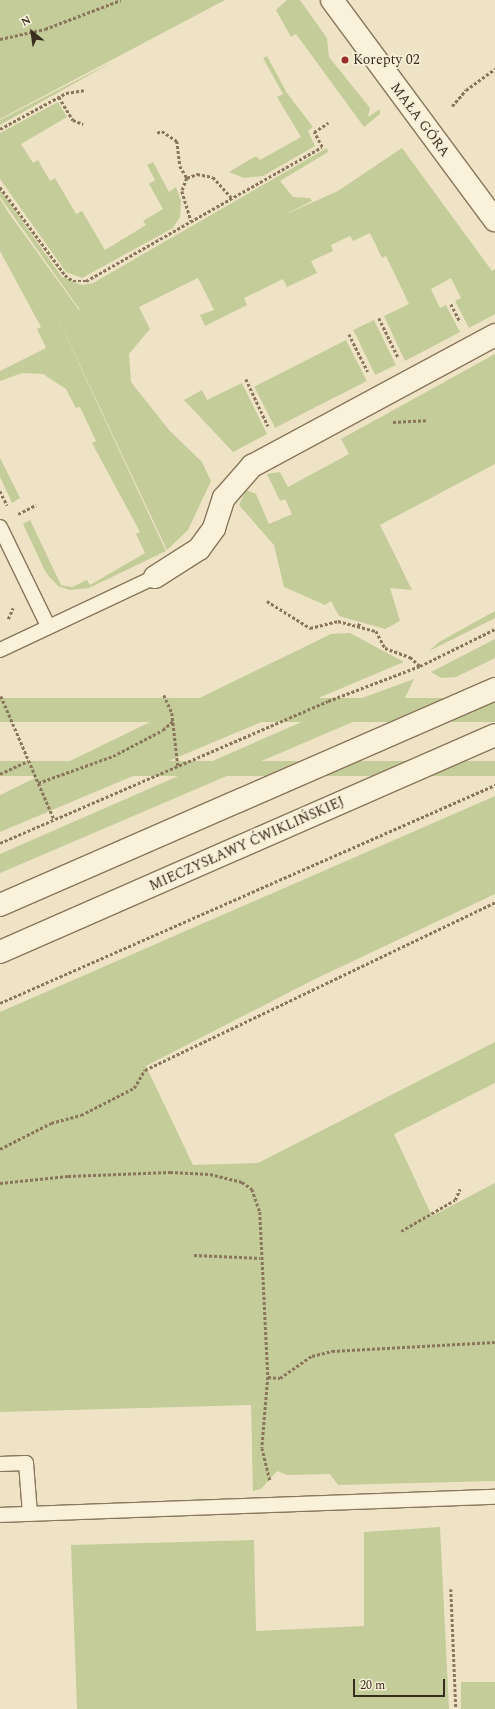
<!DOCTYPE html>
<meta charset="utf-8">
<style>
body{margin:0}
#map{position:relative;width:495px;height:1709px;overflow:hidden;background:#eee4c5;font-family:Spectral,serif}
div>[style]{position:absolute}
[style*='--x']{left:calc(var(--x)*1px);top:calc(var(--y)*1px);width:calc(var(--w)*1px);rotate:calc(var(--a)*1deg)}
.green>*{inset:0;background:#c4cc99;transform-origin:0 0}
.path>*{height:2.5px;margin-top:-1.25px;transform-origin:0;background:repeating-linear-gradient(90deg,#89765b 0 3px,transparent 0 5px)}
.roads{filter:drop-shadow(1px 0 #89765b) drop-shadow(-1px 0 #89765b) drop-shadow(0 1px #89765b) drop-shadow(0 -1px #89765b)}
.service>*{height:14px;margin:-7px;padding:0 7px;transform-origin:7px;border-radius:7px;background:#f9f1d9}
.minor>*{height:22px;margin:-11px;padding:0 11px;transform-origin:11px;border-radius:11px;background:#f9f1d9}
.tertiary>*{height:22px;margin:-11px;padding:0 11px;transform-origin:11px;border-radius:11px;background:#f9f1d9}
.dots>*{width:11px;height:11px;translate:-50% -50%;box-sizing:border-box;border:2px solid #f6eed5;border-radius:50%}
span{translate:-50% -50%;white-space:nowrap;text-align:center;line-height:1.15;-webkit-text-stroke:3.5px #f6eed5;paint-order:stroke}
.poi-label{font-size:14px;color:#392d1f}
.left{translate:0 -50%;text-align:left}
.street-label{font-size:14px;color:#392d1f}
.north{position:absolute;left:12px;top:12px;width:40px;height:40px;-webkit-text-stroke:3px #f6eed5;paint-order:stroke;rotate:331deg;font-size:11px;font-weight:700;line-height:16px;text-align:center;color:#392d1f}
.north::after{content:'';display:block;margin:auto;width:14px;height:18px;background:#392d1f;clip-path:polygon(50% 0,100% 100%,50% 72%,0 100%)}
.scale{position:absolute;left:353px;top:1679px;width:92px;height:18px;box-sizing:border-box;border:2px solid #392d1f;border-top:0;padding-left:5px;font-size:12px;line-height:14px;white-space:nowrap;color:#392d1f;-webkit-text-stroke:3px #f6eed5;paint-order:stroke}
</style>
<div id="map">
<div class="green">
<i style="clip-path:polygon(0 0,225px 0,0 119px)"></i>
<i style="clip-path:polygon(287px 0,300px 0,327px 38px,329px 57px,370px 108px,368px 117px,380px 109px,380px 114px,364px 127px,296px 34px,291px 37px,276px 10px)"></i>
<i style="clip-path:polygon(267px 56px,287px 93px,313px 127px,308px 131px,315px 146px,263px 176px,244px 178px,229px 172px,256px 156px,260px 160px,301px 137px,277px 97px,283px 94px,263px 58px)"></i>
<i style="clip-path:polygon(118px 59px,0 125px,0 120px)"></i>
<i style="clip-path:polygon(58px 102px,67px 117px,21px 144px,33px 163px,38px 160px,50px 181px,55px 178px,76px 214px,82px 211px,105px 250px,146px 225px,143px 221px,163px 209px,149px 184px,155px 180px,147px 165px,153px 162px,169px 192px,176px 187px,181px 201px,180px 217px,173px 228px,82px 278px,66px 272px,0 179px,0 133px)"></i>
<i style="clip-path:polygon(327px 148px,328px 152px,280px 181px,293px 197px,310px 198px,312px 201px,282px 216px,338px 191px,402px 148px,492px 271px,495px 269px,495px 314px,469px 328px,455px 301px,461px 298px,451px 278px,431px 289px,440px 308px,446px 305px,460px 332px,405px 361px,384px 316px,409px 304px,386px 256px,382px 258px,370px 233px,353px 241px,350px 236px,331px 245px,333px 251px,311px 261px,317px 273px,287px 287px,283px 279px,244px 298px,247px 305px,205px 326px,200px 315px,214px 310px,198px 278px,139px 307px,150px 329px,129px 354px,131px 382px,169px 430px,202px 462px,211px 481px,188px 530px,167px 550px,44px 289px,166px 551px,89px 588px,70px 590px,58px 586px,46px 573px,23px 524px,30px 520px,61px 585px,72px 587px,87px 580px,90px 585px,145px 553px,136px 534px,140px 532px,92px 443px,96px 441px,80px 407px,76px 408px,66px 389px,43px 374px,22px 373px,0 381px,0 371px,46px 348px,37px 329px,41px 327px,0 251px,0 199px,8px 212px,79px 310px,80px 310px,0 197px,0 190px,62px 277px,82px 285px,93px 283px)"></i>
<i style="left:374px;top:320px;width:50px;height:23px;rotate:64deg"></i>
<i style="left:346px;top:340px;width:46px;height:103px;rotate:63deg"></i>
<i style="clip-path:polygon(495px 354px,495px 464px,380px 525px,412px 590px,390px 588px,400px 621px,385px 629px,339px 616px,331px 601px,325px 605px,284px 587px,274px 545px,239px 505px,246px 490px,256px 494px,269px 524px,292px 514px,285px 499px,280px 501px,267px 474px,280px 472px,288px 487px,349px 454px,341px 439px)"></i>
<i style="clip-path:polygon(242px 383px,267px 434px,233px 452px,184px 400px,202px 390px,207px 400px)"></i>
<i style="clip-path:polygon(0 458px,20px 498px,12px 503px,0 477px)"></i>
<i style="clip-path:polygon(495px 611px,495px 618px,429px 651px,439px 642px)"></i>
<i style="clip-path:polygon(350px 633px,404px 662px,0 832px,0 795px,331px 634px)"></i>
<i style="clip-path:polygon(495px 639px,495px 658px,456px 677px,441px 678px,431px 672px)"></i>
<i style="clip-path:polygon(414px 679px,404px 700px,0 873px,0 854px,329px 710px)"></i>
<i style="left:495px;top:698px;width:24px;height:541px;rotate:90deg"></i>
<i style="left:495px;top:761px;width:15px;height:541px;rotate:90deg"></i>
<i style="clip-path:polygon(495px 796px,495px 894px,313px 980px,146px 1066px,193px 1165px,258px 1163px,495px 1042px,495px 1083px,394px 1134px,432px 1216px,495px 1183px,495px 1481px,338px 1485px,330px 1474px,287px 1475px,277px 1471px,261px 1489px,253px 1491px,251px 1405px,0 1412px,0 1012px)"></i>
<i style="clip-path:polygon(440px 1527px,449px 1709px,77px 1709px,71px 1545px,254px 1540px,256px 1631px,364px 1626px,364px 1532px)"></i>
<i style="left:495px;top:1682px;width:27px;height:34px;rotate:90deg"></i>
</div>
<div class="path">
<i style="--x:0;--y:39;--w:46;--a:-12.5"></i>
<i style="--x:45;--y:29;--w:81;--a:-20.9"></i>
<i style="--x:59;--y:97;--w:27;--a:59"></i>
<i style="--x:73;--y:120;--w:11;--a:22"></i>
<i style="--x:452;--y:106;--w:21;--a:-49"></i>
<i style="--x:466;--y:90;--w:36;--a:-36"></i>
<i style="--x:0;--y:129;--w:75;--a:-28.6"></i>
<i style="--x:66;--y:93;--w:18;--a:-9"></i>
<i style="--x:157;--y:133;--w:5;--a:-22"></i>
<i style="--x:162;--y:131;--w:18;--a:34"></i>
<i style="--x:177;--y:141;--w:25;--a:83"></i>
<i style="--x:180;--y:166;--w:14;--a:60"></i>
<i style="--x:187;--y:178;--w:11;--a:-22"></i>
<i style="--x:197;--y:174;--w:16;--a:11"></i>
<i style="--x:213;--y:177;--w:27;--a:48"></i>
<i style="--x:187;--y:178;--w:14;--a:111"></i>
<i style="--x:182;--y:191;--w:31;--a:73"></i>
<i style="--x:0;--y:187;--w:109;--a:53.5"></i>
<i style="--x:65;--y:275;--w:10;--a:37"></i>
<i style="--x:73;--y:281;--w:13;--a:0"></i>
<i style="--x:86;--y:281;--w:271;--a:-29.6"></i>
<i style="--x:322;--y:147;--w:17;--a:-118"></i>
<i style="--x:314;--y:132;--w:17;--a:-33"></i>
<i style="--x:451;--y:304;--w:20;--a:63"></i>
<i style="--x:379;--y:318;--w:43;--a:64"></i>
<i style="--x:349;--y:334;--w:42;--a:63.4"></i>
<i style="--x:246;--y:379;--w:52;--a:64.9"></i>
<i style="--x:393;--y:422;--w:33;--a:-3"></i>
<i style="--x:0;--y:491;--w:16;--a:63"></i>
<i style="--x:18;--y:514;--w:20;--a:-27"></i>
<i style="--x:267;--y:601;--w:51;--a:32.1"></i>
<i style="--x:310;--y:628;--w:29;--a:-14"></i>
<i style="--x:338;--y:621;--w:39;--a:15"></i>
<i style="--x:376;--y:631;--w:19;--a:62"></i>
<i style="--x:385;--y:648;--w:27;--a:20"></i>
<i style="--x:410;--y:657;--w:13;--a:42"></i>
<i style="--x:8;--y:619;--w:12;--a:-66"></i>
<i style="--x:358;--y:626;--w:4;--a:-63"></i>
<i style="--x:164;--y:695;--w:20;--a:66"></i>
<i style="--x:172;--y:713;--w:53;--a:83.5"></i>
<i style="--x:1;--y:696;--w:134;--a:66.7"></i>
<i style="--x:0;--y:774;--w:31;--a:-25"></i>
<i style="--x:38;--y:783;--w:80;--a:-19.8"></i>
<i style="--x:113;--y:756;--w:56;--a:-27.5"></i>
<i style="--x:163;--y:730;--w:13;--a:-42"></i>
<i style="--x:0;--y:843;--w:357;--a:-23.4"></i>
<i style="--x:328;--y:701;--w:98;--a:-20.8"></i>
<i style="--x:420;--y:666;--w:84;--a:-26.3"></i>
<i style="--x:0;--y:1003;--w:541;--a:-23.77"></i>
<i style="--x:0;--y:1149;--w:57;--a:-27"></i>
<i style="--x:51;--y:1123;--w:31;--a:-15"></i>
<i style="--x:81;--y:1115;--w:59;--a:-27"></i>
<i style="--x:134;--y:1088;--w:21;--a:-59"></i>
<i style="--x:145;--y:1070;--w:388;--a:-25.6"></i>
<i style="--x:0;--y:1183;--w:68;--a:-5.9"></i>
<i style="--x:68;--y:1176;--w:102;--a:-2.2"></i>
<i style="--x:170;--y:1172;--w:40;--a:2.9"></i>
<i style="--x:210;--y:1174;--w:33;--a:14"></i>
<i style="--x:242;--y:1182;--w:12;--a:35"></i>
<i style="--x:252;--y:1189;--w:24;--a:71"></i>
<i style="--x:260;--y:1212;--w:165;--a:87.2"></i>
<i style="--x:268;--y:1377;--w:71;--a:94.8"></i>
<i style="--x:262;--y:1448;--w:34;--a:76"></i>
<i style="--x:401;--y:1231;--w:62;--a:-29.9"></i>
<i style="--x:455;--y:1200;--w:12;--a:-66"></i>
<i style="--x:194;--y:1255;--w:66;--a:2.6"></i>
<i style="--x:268;--y:1377;--w:12;--a:5"></i>
<i style="--x:280;--y:1378;--w:39;--a:-35"></i>
<i style="--x:312;--y:1356;--w:21;--a:-14"></i>
<i style="--x:332;--y:1351;--w:163;--a:-3.2"></i>
<i style="--x:451;--y:1589;--w:120;--a:87.6"></i>
</div>
<div class="roads">
<div class="service">
<i style="--x:0;--y:527;--w:110;--a:64.1"></i>
<i style="--x:0;--y:650;--w:171;--a:-25.2"></i>
<i style="--x:0;--y:1464;--w:26;--a:-2"></i>
<i style="--x:26;--y:1463;--w:51;--a:85.5"></i>
<i style="--x:0;--y:1515;--w:495;--a:-2.1"></i>
</div>
<div class="minor">
<i style="--x:155;--y:577;--w:52;--a:-32.5"></i>
<i style="--x:199;--y:549;--w:26;--a:-54"></i>
<i style="--x:214;--y:528;--w:32;--a:-72"></i>
<i style="--x:224;--y:498;--w:43;--a:-48.8"></i>
<i style="--x:252;--y:466;--w:276;--a:-28.3"></i>
</div>
<div class="tertiary">
<i style="--x:332;--y:0;--w:274;--a:53.5"></i>
<i style="--x:0;--y:905;--w:540;--a:-23.57"></i>
<i style="--x:0;--y:952;--w:540;--a:-23.67"></i>
</div>
</div>
<div class="dots">
<i style="left:345px;top:60px;background:#982f2b"></i>
</div>
<div class="poi-label">
<span class="left" style="left:353px;top:60px">Korepty 02</span>
</div>
<div class="street-label">
<span style="left:420px;top:120px;rotate:53deg">MAŁA GÓRA</span>
<span style="left:247px;top:844px;rotate:-24deg">MIECZYSŁAWY ĆWIKLIŃSKIEJ</span>
</div>
<div class="north">N</div>
<div class="scale">20 m</div>
</div>
